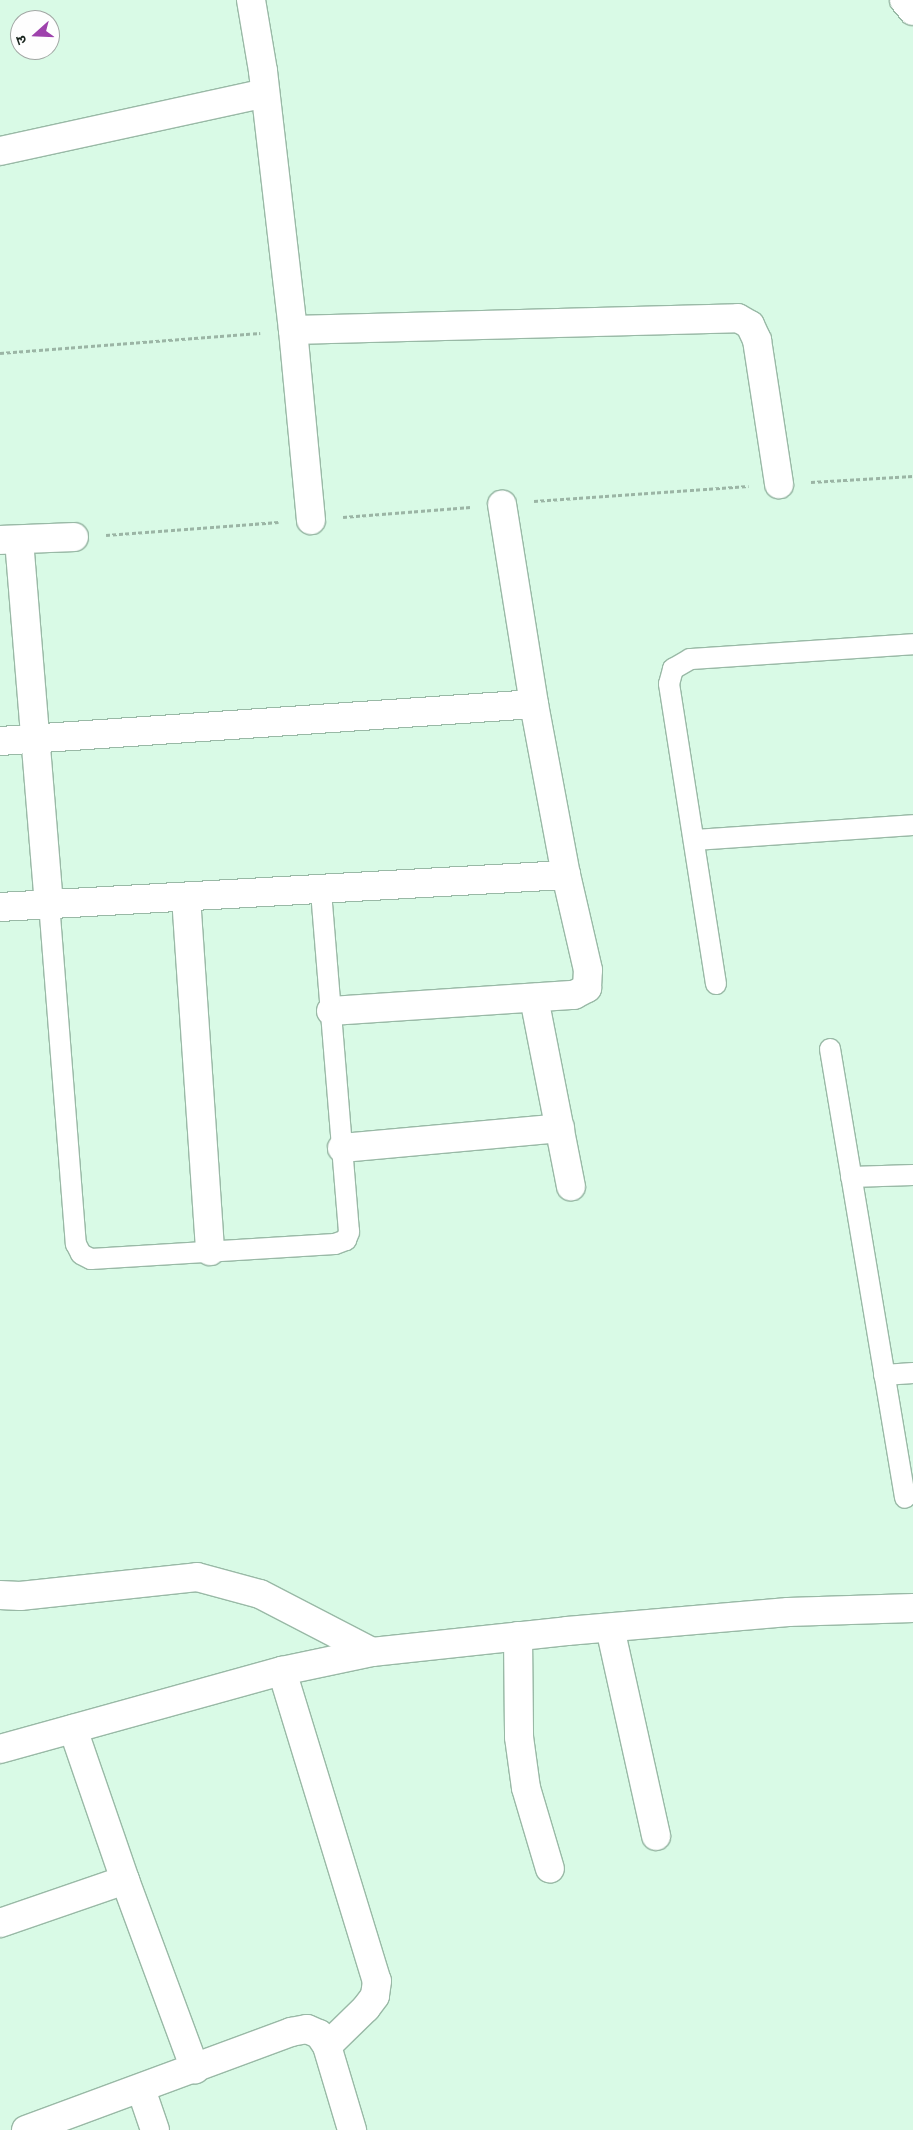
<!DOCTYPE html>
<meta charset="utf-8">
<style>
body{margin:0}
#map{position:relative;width:913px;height:2130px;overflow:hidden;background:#d9fae6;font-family:Karla,"Noto Sans Devanagari",sans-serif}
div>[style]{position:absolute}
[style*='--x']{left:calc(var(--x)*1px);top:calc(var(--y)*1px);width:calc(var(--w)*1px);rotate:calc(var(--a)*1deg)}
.path>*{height:3px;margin-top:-1.5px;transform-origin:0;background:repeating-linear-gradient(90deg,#9bb5a5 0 4px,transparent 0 6.5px)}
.roads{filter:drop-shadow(1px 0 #99b9a6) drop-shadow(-1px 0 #99b9a6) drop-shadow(0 1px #99b9a6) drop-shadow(0 -1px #99b9a6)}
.lane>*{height:20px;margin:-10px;padding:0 10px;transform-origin:10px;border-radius:10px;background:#fff}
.street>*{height:28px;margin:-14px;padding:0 14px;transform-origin:14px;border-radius:14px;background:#fff}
.secondary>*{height:28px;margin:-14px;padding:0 14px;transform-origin:14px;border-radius:14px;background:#fff}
.primary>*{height:28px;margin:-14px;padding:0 14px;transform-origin:14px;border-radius:14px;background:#fff}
span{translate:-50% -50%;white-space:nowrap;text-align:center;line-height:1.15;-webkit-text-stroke:4.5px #fefefe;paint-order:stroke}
.north{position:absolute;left:10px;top:10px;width:50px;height:50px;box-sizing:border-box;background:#fefefe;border:1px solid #a2a7a4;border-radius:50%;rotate:250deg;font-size:14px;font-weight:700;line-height:20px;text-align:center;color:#18241d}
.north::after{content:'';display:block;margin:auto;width:18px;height:22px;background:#9e42ac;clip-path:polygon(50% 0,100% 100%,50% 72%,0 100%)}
</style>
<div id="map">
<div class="path">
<i style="--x:0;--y:353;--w:261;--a:-4.4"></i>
<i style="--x:811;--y:482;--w:102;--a:-3.4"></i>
<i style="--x:534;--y:501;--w:215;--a:-4"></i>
<i style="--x:343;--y:517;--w:128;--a:-4.5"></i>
<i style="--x:106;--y:535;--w:173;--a:-4.3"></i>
</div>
<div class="roads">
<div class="lane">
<i style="--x:694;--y:840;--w:220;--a:-3.9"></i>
<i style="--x:49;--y:903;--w:342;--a:85.5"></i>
<i style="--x:76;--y:1244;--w:11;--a:63"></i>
<i style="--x:81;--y:1254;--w:11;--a:27"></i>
<i style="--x:91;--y:1259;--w:244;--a:-3.5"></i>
<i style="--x:335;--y:1244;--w:12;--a:-20"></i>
<i style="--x:346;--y:1240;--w:9;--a:-69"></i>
<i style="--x:349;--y:1232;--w:343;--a:-94.7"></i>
<i style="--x:716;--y:984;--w:304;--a:-98.9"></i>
<i style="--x:669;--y:684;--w:16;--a:-75"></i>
<i style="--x:673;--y:669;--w:20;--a:-30"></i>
<i style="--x:690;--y:659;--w:224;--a:-3.8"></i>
<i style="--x:830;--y:1049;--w:455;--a:80.5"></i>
<i style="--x:851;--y:1177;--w:62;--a:-1.8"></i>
<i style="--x:884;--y:1375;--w:29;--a:-4"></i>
</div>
<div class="street">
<i style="--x:251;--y:0;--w:72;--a:80.4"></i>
<i style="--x:263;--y:71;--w:261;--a:83.4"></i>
<i style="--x:293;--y:330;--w:191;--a:84.6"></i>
<i style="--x:904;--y:0;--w:14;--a:51"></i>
<i style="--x:0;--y:151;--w:271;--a:-12.3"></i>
<i style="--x:293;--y:330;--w:445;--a:-1.5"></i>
<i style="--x:738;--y:318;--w:14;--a:30"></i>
<i style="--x:750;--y:325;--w:17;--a:65"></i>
<i style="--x:757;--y:340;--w:146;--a:81.3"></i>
<i style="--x:19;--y:540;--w:364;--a:85.3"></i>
<i style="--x:0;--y:741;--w:535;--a:-3.96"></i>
<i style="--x:186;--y:897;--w:355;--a:86.1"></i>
<i style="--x:0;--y:907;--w:567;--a:-3.24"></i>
<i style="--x:534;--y:998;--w:192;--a:78.9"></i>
<i style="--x:331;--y:1011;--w:244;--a:-3.8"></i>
<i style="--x:574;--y:995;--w:15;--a:-28"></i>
<i style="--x:587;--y:988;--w:18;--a:-87"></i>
<i style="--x:588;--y:970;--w:98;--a:-103"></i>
<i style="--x:566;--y:875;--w:174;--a:-100.6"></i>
<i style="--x:534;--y:704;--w:202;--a:-99.1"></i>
<i style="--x:342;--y:1148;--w:219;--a:-5.2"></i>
<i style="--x:0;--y:1595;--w:20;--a:3"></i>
<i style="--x:20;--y:1596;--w:178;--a:-6.1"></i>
<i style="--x:197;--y:1577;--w:65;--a:15.1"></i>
<i style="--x:260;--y:1594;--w:126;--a:27.4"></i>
<i style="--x:610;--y:1628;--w:213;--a:77.5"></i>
<i style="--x:518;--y:1636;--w:101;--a:89.4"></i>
<i style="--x:519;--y:1737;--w:51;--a:82.2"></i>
<i style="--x:526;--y:1788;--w:84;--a:73.5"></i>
<i style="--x:282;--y:1671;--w:324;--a:73"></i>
<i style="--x:377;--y:1981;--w:15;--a:98"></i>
<i style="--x:375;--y:1996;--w:15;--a:127"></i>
<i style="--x:366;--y:2008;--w:54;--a:135.7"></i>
<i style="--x:73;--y:1729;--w:160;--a:71"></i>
<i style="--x:125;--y:1880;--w:202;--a:69.7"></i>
<i style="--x:0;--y:1749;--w:293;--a:-15.5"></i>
<i style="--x:282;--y:1671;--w:92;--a:-11.9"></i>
<i style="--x:372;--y:1652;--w:196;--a:-6.1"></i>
<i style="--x:567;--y:1631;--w:222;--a:-4.9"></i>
<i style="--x:788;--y:1612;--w:125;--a:-1.8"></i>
<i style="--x:0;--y:1923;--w:132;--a:-19"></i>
<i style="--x:141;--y:2089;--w:43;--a:71.1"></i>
</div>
<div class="secondary">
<i style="--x:26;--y:2130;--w:283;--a:-20.3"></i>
<i style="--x:291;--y:2032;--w:16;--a:-11"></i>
<i style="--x:307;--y:2029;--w:13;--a:23"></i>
<i style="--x:319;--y:2034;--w:14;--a:56"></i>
<i style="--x:327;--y:2046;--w:88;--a:73.4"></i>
</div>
<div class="primary">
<i style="--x:0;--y:540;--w:74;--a:-2.3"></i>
</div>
</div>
<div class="north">उ</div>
</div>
